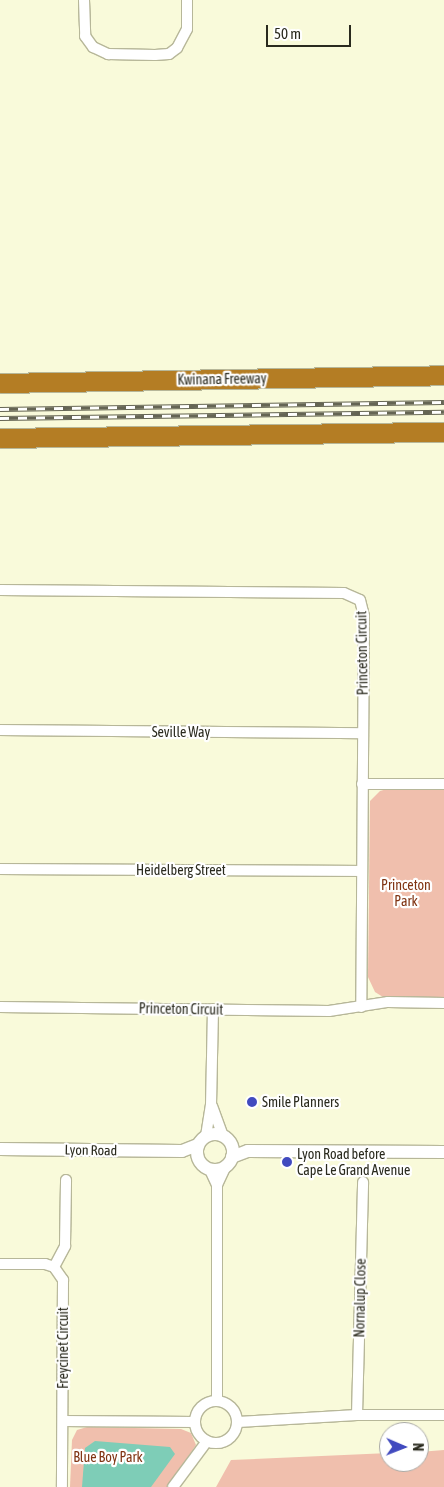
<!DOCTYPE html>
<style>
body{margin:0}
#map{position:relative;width:444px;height:1487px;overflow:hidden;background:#f9fada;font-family:"Asap Condensed",sans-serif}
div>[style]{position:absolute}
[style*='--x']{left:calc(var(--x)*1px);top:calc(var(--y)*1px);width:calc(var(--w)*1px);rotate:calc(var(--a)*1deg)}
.green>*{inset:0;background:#f0bfad}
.water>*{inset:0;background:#7ecdb7}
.roads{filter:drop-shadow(1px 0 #b7b799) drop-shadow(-1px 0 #b7b799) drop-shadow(0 1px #b7b799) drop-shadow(0 -1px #b7b799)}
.minor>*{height:10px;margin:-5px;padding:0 5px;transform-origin:5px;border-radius:5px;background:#fff}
.minor>.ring{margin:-5px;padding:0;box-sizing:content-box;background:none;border:10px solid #fff;border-radius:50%}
.tertiary>*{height:12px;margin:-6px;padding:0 6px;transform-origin:6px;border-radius:6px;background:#fff}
.tertiary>.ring{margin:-6px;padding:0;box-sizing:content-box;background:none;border:12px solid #fff;border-radius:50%}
.motorway>*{height:19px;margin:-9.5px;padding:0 9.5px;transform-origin:9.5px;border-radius:9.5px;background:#b47d24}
.rail>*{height:5px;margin-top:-2.5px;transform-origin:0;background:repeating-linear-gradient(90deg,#fff 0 9px,#656554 0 18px);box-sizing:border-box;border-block:1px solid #656554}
.dots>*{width:14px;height:14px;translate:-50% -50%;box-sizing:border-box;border:2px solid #fff;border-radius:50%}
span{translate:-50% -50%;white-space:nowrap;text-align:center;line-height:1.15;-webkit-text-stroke:4.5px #fff;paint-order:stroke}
.street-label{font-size:14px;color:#2a2a1e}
.park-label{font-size:14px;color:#803413}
.poi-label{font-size:14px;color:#2a2a1e}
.left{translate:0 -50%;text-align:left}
.north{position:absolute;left:379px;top:1422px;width:50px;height:50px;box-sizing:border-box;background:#fff;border:1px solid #aaaaa5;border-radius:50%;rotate:91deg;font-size:14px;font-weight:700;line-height:20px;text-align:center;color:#2a2a1e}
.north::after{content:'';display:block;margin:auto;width:18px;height:22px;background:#414abf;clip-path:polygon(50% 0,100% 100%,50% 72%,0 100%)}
.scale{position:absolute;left:266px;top:25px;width:85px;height:22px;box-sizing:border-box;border:2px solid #2a2a1e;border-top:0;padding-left:6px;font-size:15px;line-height:18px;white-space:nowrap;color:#2a2a1e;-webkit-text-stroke:4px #fff;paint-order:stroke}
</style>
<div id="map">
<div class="green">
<i style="clip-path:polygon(387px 789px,444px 789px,444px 998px,383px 997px,375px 992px,368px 977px,370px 801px,380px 791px)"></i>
<i style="clip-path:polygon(87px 1427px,181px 1429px,191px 1433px,196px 1445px,168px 1487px,70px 1487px,72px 1440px,77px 1430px)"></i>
<i style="clip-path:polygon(444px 1450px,444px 1487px,216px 1487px,231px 1460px,389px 1453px,389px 1462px,419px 1462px,419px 1452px)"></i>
</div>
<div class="water">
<i style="clip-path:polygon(95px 1441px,170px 1447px,175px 1454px,151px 1487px,82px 1487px,85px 1448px)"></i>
</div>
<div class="roads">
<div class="minor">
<i style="--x:84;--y:0;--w:36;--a:88"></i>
<i style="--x:85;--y:36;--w:14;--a:54"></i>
<i style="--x:93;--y:47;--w:17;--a:25"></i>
<i style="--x:108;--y:54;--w:47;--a:1.2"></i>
<i style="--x:155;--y:55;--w:14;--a:-4"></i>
<i style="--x:169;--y:54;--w:10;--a:-37"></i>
<i style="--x:177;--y:48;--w:21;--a:-62"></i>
<i style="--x:187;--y:29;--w:29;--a:-90"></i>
<i style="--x:0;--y:590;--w:344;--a:0.5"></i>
<i style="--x:344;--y:593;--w:17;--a:24"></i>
<i style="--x:360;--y:600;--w:16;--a:76"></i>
<i style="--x:364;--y:616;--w:391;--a:90.4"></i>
<i style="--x:0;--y:730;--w:362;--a:0.5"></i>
<i style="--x:362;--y:784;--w:82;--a:0"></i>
<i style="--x:0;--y:869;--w:362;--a:0.3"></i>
<i style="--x:0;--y:1007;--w:329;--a:0.7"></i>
<i style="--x:329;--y:1011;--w:60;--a:-8.7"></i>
<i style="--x:388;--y:1002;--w:56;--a:1"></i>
<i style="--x:212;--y:1106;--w:32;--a:70"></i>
<i style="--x:206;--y:1136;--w:31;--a:-81"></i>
<i style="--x:211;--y:1105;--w:96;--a:-88.8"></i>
<i style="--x:210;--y:1170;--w:17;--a:65"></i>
<i style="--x:217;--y:1185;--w:216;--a:90"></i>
<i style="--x:217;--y:1185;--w:21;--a:-65"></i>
<i style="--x:0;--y:1264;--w:45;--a:0"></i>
<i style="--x:45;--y:1264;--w:9;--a:18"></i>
<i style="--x:54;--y:1267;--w:16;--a:55"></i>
<i style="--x:63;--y:1280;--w:207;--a:90.3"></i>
<i style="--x:54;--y:1267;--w:24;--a:-62"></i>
<i style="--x:65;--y:1246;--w:66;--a:-89.1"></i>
<i class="ring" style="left:195px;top:1401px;width:32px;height:32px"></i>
<i style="--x:357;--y:1415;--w:233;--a:-88.5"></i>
<i style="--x:63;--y:1421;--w:132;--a:0.4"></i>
<i style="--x:238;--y:1422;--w:119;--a:-3.4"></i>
<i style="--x:357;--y:1415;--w:87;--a:0"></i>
<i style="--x:173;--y:1487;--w:57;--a:-53.5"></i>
</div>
<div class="tertiary">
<i class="ring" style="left:197px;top:1134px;width:24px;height:24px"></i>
<i style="--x:0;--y:1149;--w:182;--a:0.6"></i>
<i style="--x:182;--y:1151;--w:17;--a:-21"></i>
<i style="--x:232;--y:1157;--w:17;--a:-21"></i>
<i style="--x:248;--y:1151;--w:196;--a:0.3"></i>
</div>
<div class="motorway">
<i style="--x:0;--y:383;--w:444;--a:-1"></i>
<i style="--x:0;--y:438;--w:444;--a:-0.8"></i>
</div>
</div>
<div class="rail">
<i style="--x:0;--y:409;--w:444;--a:-0.9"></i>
<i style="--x:0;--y:418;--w:444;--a:-0.8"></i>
</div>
<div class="dots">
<i style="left:252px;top:1102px;background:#414abf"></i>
<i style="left:287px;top:1162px;background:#414abf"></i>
</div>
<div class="street-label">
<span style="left:222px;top:379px;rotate:-1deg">Kwinana Freeway</span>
<span style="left:362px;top:653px;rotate:-91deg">Princeton Circuit</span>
<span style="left:181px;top:732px">Seville Way</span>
<span style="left:181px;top:870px">Heidelberg Street</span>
<span style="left:181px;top:1009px;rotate:1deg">Princeton Circuit</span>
<span style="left:91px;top:1150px;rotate:1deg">Lyon Road</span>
<span style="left:360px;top:1298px;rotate:-89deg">Nornalup Close</span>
<span style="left:63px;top:1348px;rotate:-90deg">Freycinet Circuit</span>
</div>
<div class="park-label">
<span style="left:406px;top:893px">Princeton<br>Park</span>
<span style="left:108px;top:1457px">Blue Boy Park</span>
</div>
<div class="poi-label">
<span class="left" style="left:262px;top:1102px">Smile Planners</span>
<span class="left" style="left:297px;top:1162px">Lyon Road before<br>Cape Le Grand Avenue</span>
</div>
<div class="north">N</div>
<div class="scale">50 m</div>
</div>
